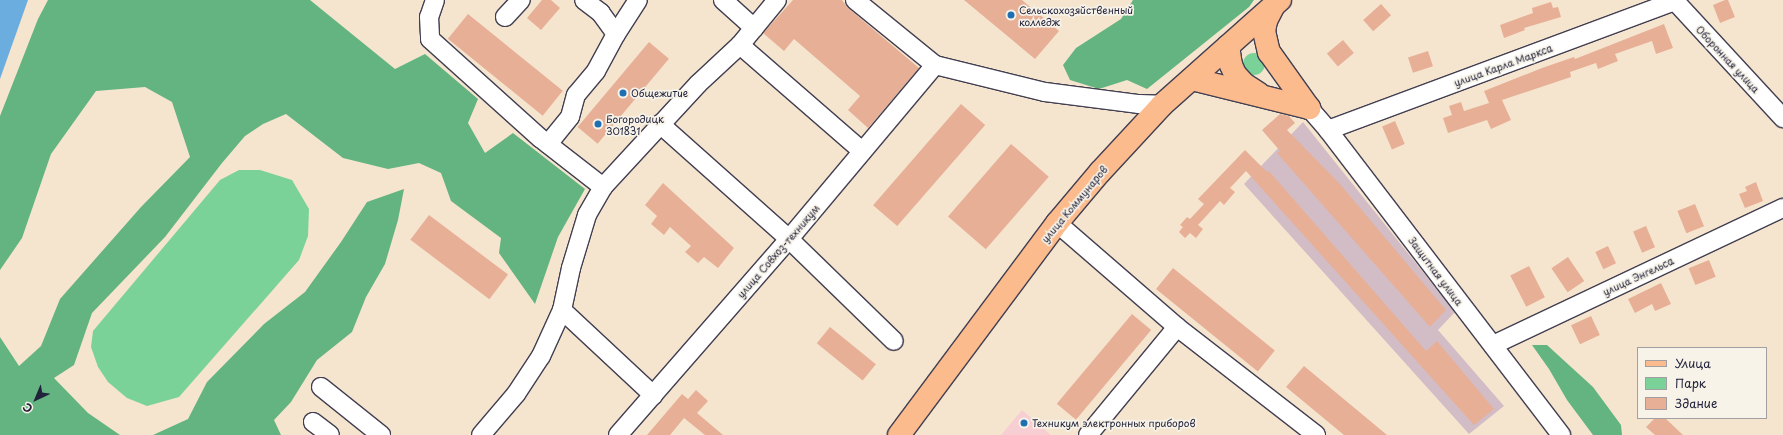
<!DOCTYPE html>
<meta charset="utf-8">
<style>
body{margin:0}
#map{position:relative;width:1783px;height:435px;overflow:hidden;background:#f5e5cf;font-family:"Playpen Sans",sans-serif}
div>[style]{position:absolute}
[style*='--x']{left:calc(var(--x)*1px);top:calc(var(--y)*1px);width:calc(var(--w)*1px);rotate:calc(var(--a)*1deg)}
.built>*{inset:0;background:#f7cfd2}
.industrial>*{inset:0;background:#d2bdc6}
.green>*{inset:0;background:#7ad298}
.round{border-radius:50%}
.forest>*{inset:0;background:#63b480}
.water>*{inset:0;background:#6cade0}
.building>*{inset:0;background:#e7af96;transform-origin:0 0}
.roads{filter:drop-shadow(1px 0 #423f51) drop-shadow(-1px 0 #423f51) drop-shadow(0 1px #423f51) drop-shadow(0 -1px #423f51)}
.minor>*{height:18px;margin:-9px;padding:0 9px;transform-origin:9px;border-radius:9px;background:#fff}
.major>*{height:22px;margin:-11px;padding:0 11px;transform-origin:11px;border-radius:11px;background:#fbbb8d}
.dots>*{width:11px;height:11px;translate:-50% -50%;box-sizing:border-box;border:2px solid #f7f3e8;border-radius:50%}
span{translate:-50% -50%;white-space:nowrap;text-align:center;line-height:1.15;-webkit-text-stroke:3.5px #f7f3e8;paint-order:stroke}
.poi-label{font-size:10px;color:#22223b}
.left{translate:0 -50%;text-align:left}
.street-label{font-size:10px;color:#22223b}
.legend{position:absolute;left:1637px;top:347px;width:130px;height:72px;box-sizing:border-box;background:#f7f3e8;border:1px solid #a29fa3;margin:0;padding:5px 7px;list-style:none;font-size:12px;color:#22223b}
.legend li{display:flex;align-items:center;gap:8px;height:20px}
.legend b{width:20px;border:1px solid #a29fa3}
.north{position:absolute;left:16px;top:379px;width:40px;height:40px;-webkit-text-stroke:3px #f7f3e8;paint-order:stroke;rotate:224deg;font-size:11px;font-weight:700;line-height:16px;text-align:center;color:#22223b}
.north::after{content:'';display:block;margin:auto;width:14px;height:18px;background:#22223b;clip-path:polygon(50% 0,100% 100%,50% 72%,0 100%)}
</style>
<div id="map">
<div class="built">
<i style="clip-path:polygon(1022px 410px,1051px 435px,1001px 435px)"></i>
</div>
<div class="industrial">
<i style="clip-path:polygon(1303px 122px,1455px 312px,1438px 330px,1504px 406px,1469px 434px,1244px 184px)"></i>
</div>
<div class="green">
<i class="round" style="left:1243px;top:53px;width:22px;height:22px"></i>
<i style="clip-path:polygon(239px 170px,260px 170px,292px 180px,309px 209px,308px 236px,299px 260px,179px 397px,147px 406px,127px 398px,108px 382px,98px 367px,91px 347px,93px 331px,220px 180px)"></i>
</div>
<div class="forest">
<i style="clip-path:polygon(48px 0,310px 0,395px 69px,425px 54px,478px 99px,468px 123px,485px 153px,513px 133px,585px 189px,558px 237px,535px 304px,499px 253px,501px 238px,451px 201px,441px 173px,419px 163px,388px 169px,343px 158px,286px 114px,263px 124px,245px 136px,222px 163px,165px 237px,92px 313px,74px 365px,54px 378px,88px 413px,120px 435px,0 435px,0 337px,19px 366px,41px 346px,60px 299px,141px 207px,190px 157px,172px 102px,145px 87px,96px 91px,51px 154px,22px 238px,0 270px,0 116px,38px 19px)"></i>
<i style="clip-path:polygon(1133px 0,1254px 0,1249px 7px,1147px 89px,1127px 80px,1099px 89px,1070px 80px,1063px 65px,1076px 48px,1121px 19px)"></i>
<i style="clip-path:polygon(404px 189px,398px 220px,385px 264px,366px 297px,352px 332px,317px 360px,291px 402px,274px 420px,281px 435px,153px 435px,188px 419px,207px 382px,264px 324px,305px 292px,341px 242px,367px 202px)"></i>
<i style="clip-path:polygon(1532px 345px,1547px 345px,1593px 387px,1621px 425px,1622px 435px,1593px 435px,1567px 400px,1549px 369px)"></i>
</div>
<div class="water">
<i style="clip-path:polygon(0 0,28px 0,0 79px)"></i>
</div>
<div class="building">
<i style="clip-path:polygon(542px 0,551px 0,560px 8px,541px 30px,527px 18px)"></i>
<i style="clip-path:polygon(793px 0,842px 0,848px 8px,919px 68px,868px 128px,848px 110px,860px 96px,794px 39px,784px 51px,763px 33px)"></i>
<i style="clip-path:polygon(964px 0,1022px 0,1059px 31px,1035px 59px)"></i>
<i style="clip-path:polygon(1725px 0,1728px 0,1735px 17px,1720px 23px,1713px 5px)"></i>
<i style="clip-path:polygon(1551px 2px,1553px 8px,1558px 7px,1561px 17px,1524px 28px,1525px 30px,1504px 38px,1500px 25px,1533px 13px,1532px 8px)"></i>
<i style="left:1381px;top:4px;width:15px;height:24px;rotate:48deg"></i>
<i style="left:468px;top:14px;width:122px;height:32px;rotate:39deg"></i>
<i style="clip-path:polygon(1664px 24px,1673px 48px,1656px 54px,1652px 41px,1615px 54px,1618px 61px,1598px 69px,1596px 63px,1570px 72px,1571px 77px,1502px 100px,1511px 120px,1491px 129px,1487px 120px,1448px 133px,1443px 118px,1452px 115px,1449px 106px,1461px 102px,1464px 111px,1489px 103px,1484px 91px,1542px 68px,1574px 57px,1575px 59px)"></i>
<i style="left:1343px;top:40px;width:17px;height:21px;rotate:50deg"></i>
<i style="left:649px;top:42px;width:26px;height:111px;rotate:40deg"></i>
<i style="left:1428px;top:51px;width:16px;height:21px;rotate:72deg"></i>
<i style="left:961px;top:104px;width:32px;height:134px;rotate:41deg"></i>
<i style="clip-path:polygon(1280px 114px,1289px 116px,1295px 123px,1287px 130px,1339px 183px,1446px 310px,1430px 327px,1277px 153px,1280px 151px,1262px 130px)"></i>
<i style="left:1395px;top:121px;width:25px;height:14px;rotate:67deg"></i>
<i style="left:1011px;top:144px;width:50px;height:96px;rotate:41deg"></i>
<i style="clip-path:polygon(1245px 150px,1267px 172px,1269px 171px,1426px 351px,1437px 341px,1494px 409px,1474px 425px,1246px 171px,1230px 188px,1235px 192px,1224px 205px,1220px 201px,1198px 225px,1203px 229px,1196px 238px,1190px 233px,1185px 238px,1179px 232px,1183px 227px,1180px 225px,1187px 217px,1190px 219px,1204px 204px,1198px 199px)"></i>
<i style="clip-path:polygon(1756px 182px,1763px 201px,1745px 208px,1739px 194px,1747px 191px,1745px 187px)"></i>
<i style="clip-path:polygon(663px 183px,734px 248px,718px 268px,704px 257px,698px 263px,685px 252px,691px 246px,670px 227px,664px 235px,651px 224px,657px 216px,645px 205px)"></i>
<i style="left:1695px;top:204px;width:24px;height:19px;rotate:68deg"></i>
<i style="left:429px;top:215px;width:99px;height:31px;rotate:37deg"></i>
<i style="left:1646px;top:226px;width:23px;height:14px;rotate:67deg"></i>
<i style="left:1608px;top:246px;width:19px;height:14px;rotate:65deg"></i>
<i style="left:1568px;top:257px;width:29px;height:20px;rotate:56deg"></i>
<i style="left:1709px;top:260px;width:18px;height:22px;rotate:68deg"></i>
<i style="left:1529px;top:266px;width:35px;height:21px;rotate:63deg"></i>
<i style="left:1173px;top:268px;width:131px;height:27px;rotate:39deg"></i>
<i style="clip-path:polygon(1661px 283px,1671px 304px,1655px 311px,1652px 304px,1635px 313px,1628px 299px)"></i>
<i style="left:1132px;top:314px;width:25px;height:117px;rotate:40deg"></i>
<i style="left:1591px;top:316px;width:21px;height:22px;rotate:65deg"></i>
<i style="left:830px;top:327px;width:59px;height:21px;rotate:39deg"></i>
<i style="clip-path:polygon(1304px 366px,1387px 435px,1344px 435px,1286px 387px)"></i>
<i style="clip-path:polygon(696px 390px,708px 401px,697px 413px,723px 435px,705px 435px,684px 418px,670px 435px,647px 435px,682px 394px,688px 399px)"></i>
<i style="clip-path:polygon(1655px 418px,1665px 418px,1683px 435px,1655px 435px,1646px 427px)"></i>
</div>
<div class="roads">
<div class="minor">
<i style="--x:435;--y:0;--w:18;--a:109"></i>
<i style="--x:429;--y:17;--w:22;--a:87"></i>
<i style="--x:430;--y:39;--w:148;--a:42"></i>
<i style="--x:540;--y:138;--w:80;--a:37.9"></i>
<i style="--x:603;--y:187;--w:140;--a:-47.3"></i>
<i style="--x:698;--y:84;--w:57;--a:-42.9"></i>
<i style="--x:740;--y:45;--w:58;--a:-50.6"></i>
<i style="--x:723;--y:0;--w:42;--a:42.1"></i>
<i style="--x:855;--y:0;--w:103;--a:39.1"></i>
<i style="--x:935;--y:65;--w:113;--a:13.8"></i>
<i style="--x:1045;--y:92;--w:95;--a:7.3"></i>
<i style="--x:1139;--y:104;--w:23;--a:2"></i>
<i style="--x:1674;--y:0;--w:161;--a:47.3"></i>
<i style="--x:505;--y:17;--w:23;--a:-47"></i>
<i style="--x:616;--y:34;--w:40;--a:-57.1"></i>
<i style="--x:740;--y:45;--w:162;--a:41"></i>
<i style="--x:1309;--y:108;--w:29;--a:49"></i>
<i style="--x:1328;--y:130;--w:384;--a:52.6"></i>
<i style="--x:660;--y:124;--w:173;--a:41.7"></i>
<i style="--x:789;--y:239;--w:146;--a:44.2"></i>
<i style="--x:1328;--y:130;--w:372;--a:-20.4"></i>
<i style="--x:548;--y:144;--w:35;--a:-51"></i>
<i style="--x:570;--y:117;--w:23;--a:-75"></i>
<i style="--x:576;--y:95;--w:31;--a:-50"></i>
<i style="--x:596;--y:71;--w:42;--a:-61.6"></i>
<i style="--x:616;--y:34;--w:26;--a:-126"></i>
<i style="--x:601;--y:13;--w:21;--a:-143"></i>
<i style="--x:603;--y:187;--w:32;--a:120"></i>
<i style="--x:587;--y:215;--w:55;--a:106.8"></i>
<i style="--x:571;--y:268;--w:43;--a:102.1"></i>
<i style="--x:562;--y:310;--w:125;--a:43"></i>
<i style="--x:1057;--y:223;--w:159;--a:40.9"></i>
<i style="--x:1177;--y:327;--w:176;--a:37.8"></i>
<i style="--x:1493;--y:345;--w:321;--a:-25.3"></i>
<i style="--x:321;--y:387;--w:77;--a:38.7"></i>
<i style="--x:313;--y:422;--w:21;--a:37"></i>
<i style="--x:481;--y:435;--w:54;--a:-49.5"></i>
<i style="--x:516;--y:394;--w:45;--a:-56.7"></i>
<i style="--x:541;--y:356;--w:51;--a:-65.5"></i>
<i style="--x:618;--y:435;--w:260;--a:-48.9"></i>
<i style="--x:789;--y:239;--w:227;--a:-50"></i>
<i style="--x:1088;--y:435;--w:140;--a:-50.5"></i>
</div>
<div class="major">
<i style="--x:1273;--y:7;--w:16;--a:117"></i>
<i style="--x:1266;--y:21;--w:10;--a:101"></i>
<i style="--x:1264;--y:31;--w:22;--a:77"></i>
<i style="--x:1269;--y:52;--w:69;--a:54.5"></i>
<i style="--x:1228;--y:46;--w:19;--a:81"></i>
<i style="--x:1231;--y:65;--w:10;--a:66"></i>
<i style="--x:1235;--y:74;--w:13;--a:48"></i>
<i style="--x:1244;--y:84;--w:17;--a:33"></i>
<i style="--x:1192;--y:79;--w:121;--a:13.9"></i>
<i style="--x:899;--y:435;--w:264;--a:-53.3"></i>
<i style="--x:1057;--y:223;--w:67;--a:-49.9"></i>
<i style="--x:1100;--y:172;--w:91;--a:-47.2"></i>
<i style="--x:1162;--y:105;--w:158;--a:-41.7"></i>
</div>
</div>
<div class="dots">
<i style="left:1011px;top:15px;background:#1f6fb2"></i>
<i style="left:623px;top:93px;background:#1f6fb2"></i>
<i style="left:598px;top:124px;background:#1f6fb2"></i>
<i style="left:1024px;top:423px;background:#1f6fb2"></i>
</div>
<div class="poi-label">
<span class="left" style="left:1019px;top:15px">Сельскохозяйственный<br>колледж</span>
<span class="left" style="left:631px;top:93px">Общежитие</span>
<span class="left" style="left:606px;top:124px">Богородицк<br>301831</span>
<span class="left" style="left:1032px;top:423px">Техникум электронных приборов</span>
</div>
<div class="street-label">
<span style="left:1728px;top:59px;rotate:47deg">Оборонная улица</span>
<span style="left:1503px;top:65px;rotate:-20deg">улица Карла Маркса</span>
<span style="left:1074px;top:204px;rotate:-50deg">улица Коммунаров</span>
<span style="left:778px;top:251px;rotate:-49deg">улица Совхоз-техникум</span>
<span style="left:1436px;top:271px;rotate:53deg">Защитная улица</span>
<span style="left:1638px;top:276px;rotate:-25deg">улица Энгельса</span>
</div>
<ul class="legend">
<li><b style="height:5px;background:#fbbb8d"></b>Улица</li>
<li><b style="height:11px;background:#7ad298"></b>Парк</li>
<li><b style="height:11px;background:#e7af96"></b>Здание</li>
</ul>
<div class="north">С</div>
</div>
